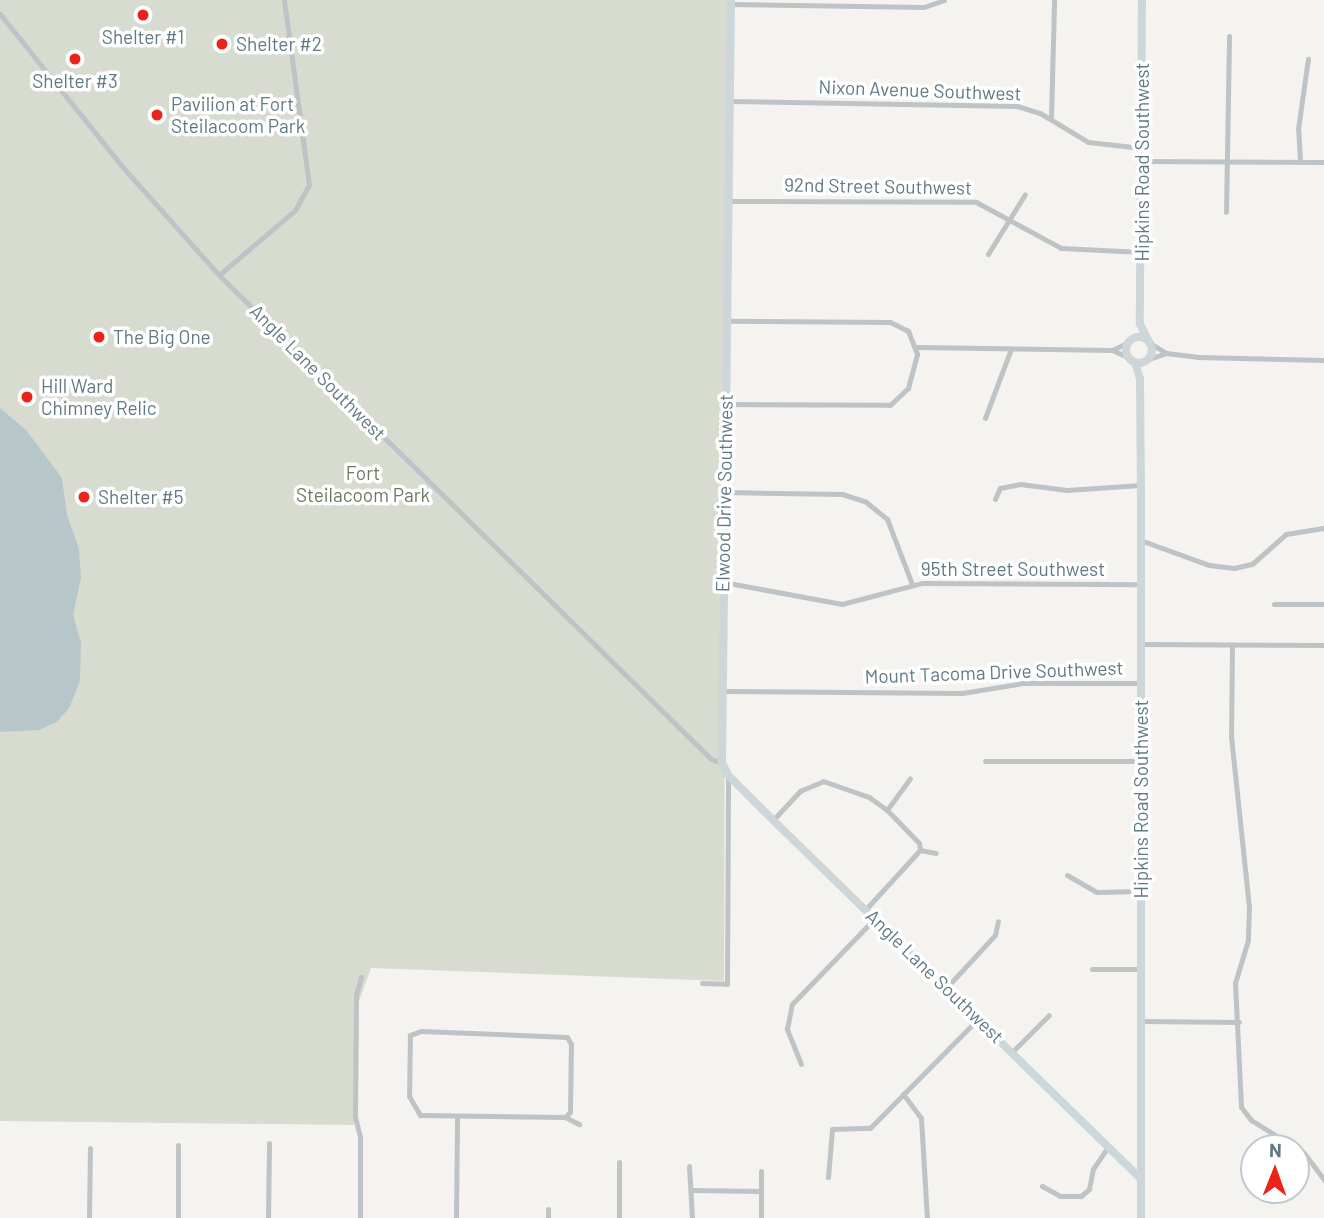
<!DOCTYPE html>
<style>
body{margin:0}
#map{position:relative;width:1324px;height:1218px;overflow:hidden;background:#f4f3f0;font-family:Barlow,sans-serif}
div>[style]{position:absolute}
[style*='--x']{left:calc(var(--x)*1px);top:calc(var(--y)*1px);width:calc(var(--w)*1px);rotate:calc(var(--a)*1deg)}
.green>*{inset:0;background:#d7dbd0}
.water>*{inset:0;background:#b7c7c9}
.street>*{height:5px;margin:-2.5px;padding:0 2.5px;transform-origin:2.5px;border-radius:2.5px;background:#bec4c6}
.secondary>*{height:8px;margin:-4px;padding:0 4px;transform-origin:4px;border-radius:4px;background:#cdd6d8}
.secondary>.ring{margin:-4px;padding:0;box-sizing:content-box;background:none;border:8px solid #cdd6d8;border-radius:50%}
.dots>*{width:19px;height:19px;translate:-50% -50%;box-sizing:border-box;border:4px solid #fff;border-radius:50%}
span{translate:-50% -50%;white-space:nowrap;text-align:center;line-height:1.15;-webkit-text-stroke:7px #fff;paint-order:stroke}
.poi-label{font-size:19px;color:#617a82}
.left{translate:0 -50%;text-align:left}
.street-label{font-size:19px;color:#617a82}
.park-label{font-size:19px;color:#6a7961}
.north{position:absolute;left:1240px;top:1134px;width:70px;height:70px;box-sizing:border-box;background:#fff;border:2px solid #c0cacd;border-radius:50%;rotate:1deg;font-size:19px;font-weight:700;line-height:28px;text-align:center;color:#617a82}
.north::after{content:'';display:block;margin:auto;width:24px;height:32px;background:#eb2319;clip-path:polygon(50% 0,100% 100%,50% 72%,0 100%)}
</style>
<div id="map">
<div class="green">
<i style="clip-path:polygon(0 0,727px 0,724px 981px,371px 968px,356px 1009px,354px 1125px,0 1121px)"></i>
</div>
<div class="water">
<i style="clip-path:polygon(0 408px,26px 430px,62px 478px,67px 515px,79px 549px,81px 578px,73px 615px,81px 643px,80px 681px,69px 708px,57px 722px,39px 730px,0 732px)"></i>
</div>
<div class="street">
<i style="--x:731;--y:4;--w:193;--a:0.9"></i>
<i style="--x:924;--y:7;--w:21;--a:-19"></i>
<i style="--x:0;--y:14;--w:192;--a:51.3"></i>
<i style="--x:120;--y:164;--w:149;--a:48.3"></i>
<i style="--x:219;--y:275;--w:690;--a:44.53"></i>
<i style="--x:711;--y:759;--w:12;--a:20"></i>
<i style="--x:729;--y:101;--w:288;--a:1"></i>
<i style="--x:1017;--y:106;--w:24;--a:17"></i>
<i style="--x:1040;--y:113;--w:56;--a:31.1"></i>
<i style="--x:1088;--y:142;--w:54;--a:6.3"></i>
<i style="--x:1051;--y:118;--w:118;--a:-88.5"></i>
<i style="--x:1142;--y:161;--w:182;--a:0.3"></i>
<i style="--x:1300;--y:162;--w:33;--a:-93"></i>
<i style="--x:1298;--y:129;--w:71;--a:-81.9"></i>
<i style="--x:729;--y:201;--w:247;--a:0.2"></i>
<i style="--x:976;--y:202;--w:97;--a:28.4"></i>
<i style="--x:1061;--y:248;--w:81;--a:2.8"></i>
<i style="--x:1226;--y:212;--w:176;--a:-89"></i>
<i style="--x:988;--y:254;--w:70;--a:-58.3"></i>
<i style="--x:219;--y:275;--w:100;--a:-40.5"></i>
<i style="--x:295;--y:210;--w:29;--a:-61"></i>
<i style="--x:309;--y:185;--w:187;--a:-97.7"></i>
<i style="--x:1150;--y:343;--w:19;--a:32"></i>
<i style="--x:1166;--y:353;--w:31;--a:7"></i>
<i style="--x:1197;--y:357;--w:127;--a:1.4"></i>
<i style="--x:917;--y:347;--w:195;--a:0.9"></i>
<i style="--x:1112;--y:350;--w:19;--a:-25"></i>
<i style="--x:1112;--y:350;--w:20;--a:24"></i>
<i style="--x:1149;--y:359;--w:18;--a:-19"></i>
<i style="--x:726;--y:404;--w:164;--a:0.3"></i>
<i style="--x:890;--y:405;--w:25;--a:-43"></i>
<i style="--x:908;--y:388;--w:35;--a:-75"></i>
<i style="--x:917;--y:354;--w:25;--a:-111"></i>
<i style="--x:908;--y:331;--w:20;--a:-153"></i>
<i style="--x:890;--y:322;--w:163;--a:-179.6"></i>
<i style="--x:985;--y:418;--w:74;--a:-69.4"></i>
<i style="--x:725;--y:492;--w:117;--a:1"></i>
<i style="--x:842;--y:494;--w:25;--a:18"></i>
<i style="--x:866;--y:502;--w:27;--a:39"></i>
<i style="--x:887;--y:519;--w:70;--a:69"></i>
<i style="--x:995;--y:499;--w:12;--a:-66"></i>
<i style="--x:1000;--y:488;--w:20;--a:-11"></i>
<i style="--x:1020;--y:484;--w:47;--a:7.3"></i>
<i style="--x:1067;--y:490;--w:74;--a:-3.9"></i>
<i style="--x:1140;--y:540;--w:73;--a:19.9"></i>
<i style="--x:1209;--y:565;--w:25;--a:7"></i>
<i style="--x:1234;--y:568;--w:18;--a:-13"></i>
<i style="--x:1252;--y:564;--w:45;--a:-41.4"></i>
<i style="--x:1286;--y:534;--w:38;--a:-9"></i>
<i style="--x:723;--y:582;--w:121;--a:10.5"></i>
<i style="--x:842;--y:604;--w:83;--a:-14.7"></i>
<i style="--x:922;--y:583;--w:219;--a:0.3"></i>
<i style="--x:1274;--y:604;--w:50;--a:0"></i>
<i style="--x:1141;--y:644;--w:183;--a:0.3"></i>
<i style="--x:1232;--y:645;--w:91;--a:90.6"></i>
<i style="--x:1231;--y:736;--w:173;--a:84"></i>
<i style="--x:1249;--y:908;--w:32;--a:92"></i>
<i style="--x:1248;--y:940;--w:45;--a:106.8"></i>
<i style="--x:1235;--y:983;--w:124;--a:87.2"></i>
<i style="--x:1241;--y:1107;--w:16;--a:52"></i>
<i style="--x:1251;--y:1120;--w:62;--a:31.9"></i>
<i style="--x:1304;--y:1153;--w:34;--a:53"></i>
<i style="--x:722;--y:691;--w:240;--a:0.5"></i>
<i style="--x:962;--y:693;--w:62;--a:-9.3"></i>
<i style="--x:1023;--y:683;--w:118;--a:0"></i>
<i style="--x:985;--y:761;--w:155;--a:0"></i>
<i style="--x:887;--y:810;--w:39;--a:-54"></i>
<i style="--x:773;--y:820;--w:40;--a:-47"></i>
<i style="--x:800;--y:791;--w:25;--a:-23"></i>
<i style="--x:823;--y:781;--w:49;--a:19.2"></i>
<i style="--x:869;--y:797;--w:22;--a:36"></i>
<i style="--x:887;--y:810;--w:46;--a:45.9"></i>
<i style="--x:919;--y:843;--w:7;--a:82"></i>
<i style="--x:920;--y:850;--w:80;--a:132.5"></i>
<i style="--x:920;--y:850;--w:16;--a:11"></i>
<i style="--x:1067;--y:875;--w:34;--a:30"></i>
<i style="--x:1097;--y:892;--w:44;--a:-1.3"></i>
<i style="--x:1092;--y:969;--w:49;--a:0"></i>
<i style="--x:702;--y:983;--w:25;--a:2"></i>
<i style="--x:727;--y:984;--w:209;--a:-89.7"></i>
<i style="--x:946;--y:988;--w:72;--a:-47.2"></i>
<i style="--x:995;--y:935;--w:14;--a:-78"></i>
<i style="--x:1141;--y:1021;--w:98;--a:0.6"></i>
<i style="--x:1012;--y:1052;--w:52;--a:-45"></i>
<i style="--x:801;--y:1064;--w:38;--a:-112"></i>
<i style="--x:787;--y:1029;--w:25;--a:-79"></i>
<i style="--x:792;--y:1004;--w:120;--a:-46"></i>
<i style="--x:903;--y:1094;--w:30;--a:53"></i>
<i style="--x:921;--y:1118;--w:100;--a:86.6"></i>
<i style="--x:565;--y:1117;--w:7;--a:-45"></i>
<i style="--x:570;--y:1112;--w:68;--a:-89.2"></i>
<i style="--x:571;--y:1044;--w:8;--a:-120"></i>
<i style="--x:567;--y:1037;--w:146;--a:-177.6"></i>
<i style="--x:421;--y:1031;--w:12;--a:160"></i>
<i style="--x:410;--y:1035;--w:61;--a:90.9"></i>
<i style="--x:409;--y:1096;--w:22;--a:60"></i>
<i style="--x:420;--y:1115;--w:145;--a:0.8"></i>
<i style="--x:565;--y:1117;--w:16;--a:27"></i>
<i style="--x:689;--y:1166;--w:52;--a:86.7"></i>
<i style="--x:828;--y:1177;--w:48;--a:-85.2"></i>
<i style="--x:832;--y:1129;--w:38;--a:-2"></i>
<i style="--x:870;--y:1128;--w:153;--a:-45.3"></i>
<i style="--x:1042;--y:1186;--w:21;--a:29"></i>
<i style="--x:1060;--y:1196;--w:21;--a:0"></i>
<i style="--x:1081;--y:1196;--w:11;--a:-41"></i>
<i style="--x:1089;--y:1189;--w:20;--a:-79"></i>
<i style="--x:1093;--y:1169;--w:27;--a:-56"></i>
<i style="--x:692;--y:1190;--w:68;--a:0.8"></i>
<i style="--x:89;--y:1218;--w:70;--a:-89.2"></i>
<i style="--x:178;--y:1218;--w:73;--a:-90"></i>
<i style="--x:268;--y:1218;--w:75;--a:-89.2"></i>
<i style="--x:360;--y:1218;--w:81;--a:-90"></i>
<i style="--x:360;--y:1137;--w:21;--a:-104"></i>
<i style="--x:355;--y:1117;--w:122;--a:-89.5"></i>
<i style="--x:356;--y:995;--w:19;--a:-74"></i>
<i style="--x:456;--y:1218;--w:101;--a:-89.4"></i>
<i style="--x:548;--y:1218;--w:9;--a:-90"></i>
<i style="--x:619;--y:1218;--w:56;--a:-90"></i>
<i style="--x:761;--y:1218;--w:47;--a:-90"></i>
</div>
<div class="secondary">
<i style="--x:731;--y:0;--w:763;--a:90.68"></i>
<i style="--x:722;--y:763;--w:13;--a:63"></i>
<i style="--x:728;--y:775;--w:64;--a:45"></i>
<i style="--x:773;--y:820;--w:514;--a:44.29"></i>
<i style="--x:1142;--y:0;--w:324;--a:90.4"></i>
<i style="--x:1140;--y:324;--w:18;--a:63"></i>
<i class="ring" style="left:1126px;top:337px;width:18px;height:18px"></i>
<i style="--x:1135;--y:362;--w:18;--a:74"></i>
<i style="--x:1140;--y:379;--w:106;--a:89.5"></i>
<i style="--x:1141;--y:485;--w:733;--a:90"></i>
</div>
<div class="dots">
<i style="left:143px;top:15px;background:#eb2319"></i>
<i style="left:222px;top:44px;background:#eb2319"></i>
<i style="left:75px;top:59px;background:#eb2319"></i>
<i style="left:157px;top:115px;background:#eb2319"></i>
<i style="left:99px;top:337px;background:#eb2319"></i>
<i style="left:27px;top:397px;background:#eb2319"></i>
<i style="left:84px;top:497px;background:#eb2319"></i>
</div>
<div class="poi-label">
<span style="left:143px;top:37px">Shelter #1</span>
<span class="left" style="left:236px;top:44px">Shelter #2</span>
<span style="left:75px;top:81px">Shelter #3</span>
<span class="left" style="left:171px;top:115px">Pavilion at Fort<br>Steilacoom Park</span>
<span class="left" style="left:113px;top:337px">The Big One</span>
<span class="left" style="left:41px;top:397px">Hill Ward<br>Chimney Relic</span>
<span class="left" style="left:98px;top:497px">Shelter #5</span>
</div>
<div class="street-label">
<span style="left:920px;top:90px;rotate:2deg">Nixon Avenue Southwest</span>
<span style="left:1142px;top:162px;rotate:-90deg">Hipkins Road Southwest</span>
<span style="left:878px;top:186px;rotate:1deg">92nd Street Southwest</span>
<span style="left:318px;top:372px;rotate:45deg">Angle Lane Southwest</span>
<span style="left:724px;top:493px;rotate:-89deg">Elwood Drive Southwest</span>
<span style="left:1013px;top:569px">95th Street Southwest</span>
<span style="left:994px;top:672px;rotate:-2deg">Mount Tacoma Drive Southwest</span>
<span style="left:1141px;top:799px;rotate:-90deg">Hipkins Road Southwest</span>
<span style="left:935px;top:976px;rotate:44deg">Angle Lane Southwest</span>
</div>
<div class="park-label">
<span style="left:363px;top:484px">Fort<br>Steilacoom Park</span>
</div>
<div class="north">N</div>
</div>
